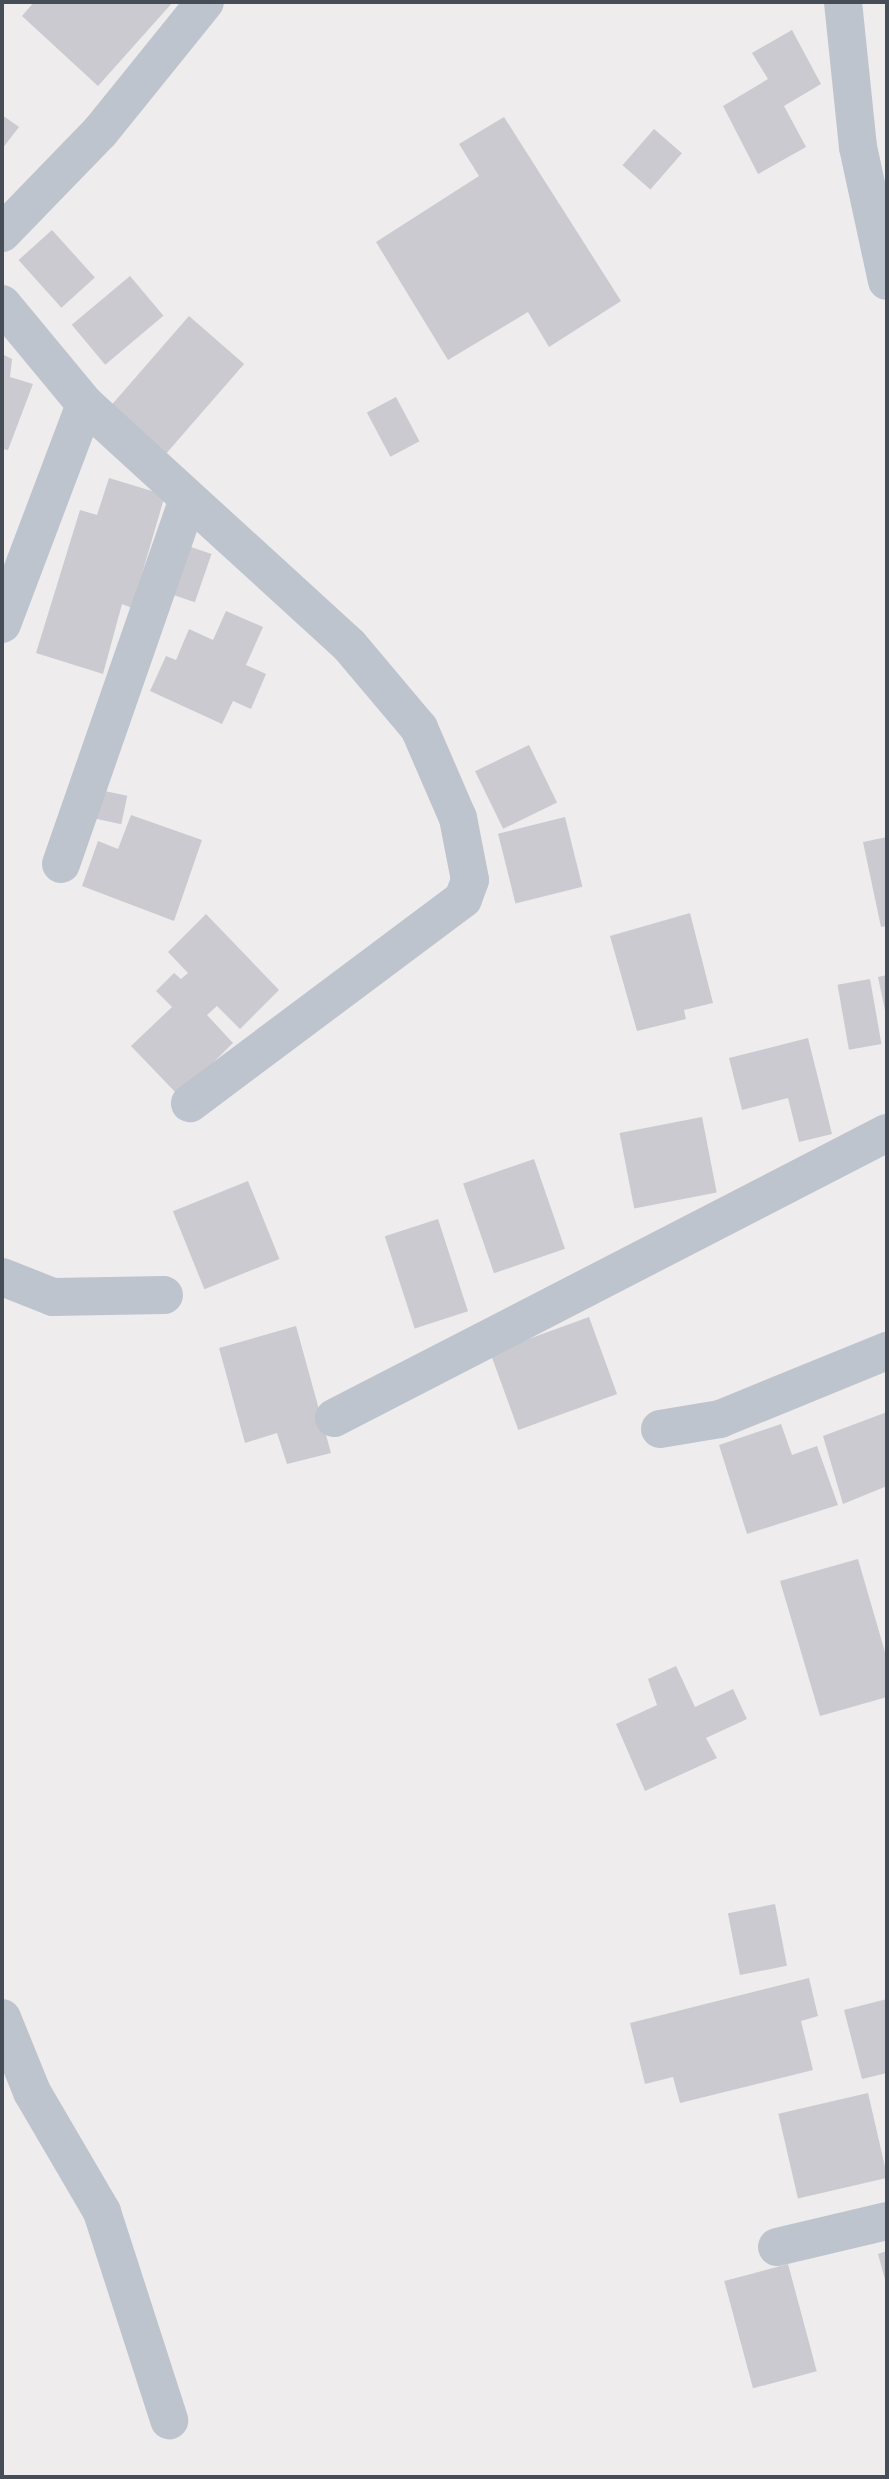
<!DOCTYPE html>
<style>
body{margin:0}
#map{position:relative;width:889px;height:2479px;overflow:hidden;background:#eeecec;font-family:Mulish,sans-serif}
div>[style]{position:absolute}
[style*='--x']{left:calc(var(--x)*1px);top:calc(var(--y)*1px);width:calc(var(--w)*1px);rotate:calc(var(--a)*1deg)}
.building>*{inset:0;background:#cacad0;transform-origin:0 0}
.street>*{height:38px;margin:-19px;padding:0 19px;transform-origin:19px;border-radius:19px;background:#bec4cd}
span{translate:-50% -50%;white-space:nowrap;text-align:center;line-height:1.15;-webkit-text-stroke:7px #fff;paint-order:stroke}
.frame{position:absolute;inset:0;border:4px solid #464d57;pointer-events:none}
</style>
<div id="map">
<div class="building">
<i style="clip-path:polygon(34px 2px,173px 2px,98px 86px,22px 16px)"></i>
<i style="clip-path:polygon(792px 30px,821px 84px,784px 106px,806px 147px,758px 174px,723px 106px,768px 79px,752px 53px)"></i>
<i style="clip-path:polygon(2px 115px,19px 127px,2px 149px)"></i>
<i style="clip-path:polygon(504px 117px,621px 301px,549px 347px,528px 312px,448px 360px,376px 242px,479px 176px,459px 144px)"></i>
<i style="left:654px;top:129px;width:37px;height:48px;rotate:41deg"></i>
<i style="left:52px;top:230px;width:64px;height:45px;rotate:48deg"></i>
<i style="left:130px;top:276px;width:52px;height:76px;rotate:50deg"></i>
<i style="left:189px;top:316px;width:73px;height:126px;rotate:41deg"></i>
<i style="clip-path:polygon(2px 354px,12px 359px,10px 377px,33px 384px,8px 450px,2px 449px)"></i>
<i style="left:396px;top:397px;width:50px;height:33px;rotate:62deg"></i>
<i style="clip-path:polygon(109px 478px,165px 495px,132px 608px,122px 604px,103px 674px,36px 653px,80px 510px,97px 515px)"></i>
<i style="left:185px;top:545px;width:28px;height:51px;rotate:19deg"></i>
<i style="clip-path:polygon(226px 611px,263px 627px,246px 665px,266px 674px,251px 709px,233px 701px,222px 724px,150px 691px,166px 656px,176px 660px,189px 629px,213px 640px)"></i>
<i style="left:529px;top:745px;width:64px;height:60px;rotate:64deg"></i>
<i style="left:95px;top:789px;width:33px;height:29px;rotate:12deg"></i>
<i style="clip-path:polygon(131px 815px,202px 840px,174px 921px,82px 886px,98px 841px,118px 849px)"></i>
<i style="left:565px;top:817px;width:72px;height:69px;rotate:76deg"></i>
<i style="clip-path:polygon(887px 837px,887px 926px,881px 927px,863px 842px)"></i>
<i style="clip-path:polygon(690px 913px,713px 1003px,684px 1010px,686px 1019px,637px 1031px,610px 936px)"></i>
<i style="clip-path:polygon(206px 914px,279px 990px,240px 1029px,217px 1006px,207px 1015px,233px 1043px,179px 1096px,131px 1046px,172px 1007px,156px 991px,174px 973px,181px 979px,188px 973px,168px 952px)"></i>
<i style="clip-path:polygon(887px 975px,887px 1015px,886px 1015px,878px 977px)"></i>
<i style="left:870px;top:979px;width:66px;height:33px;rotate:80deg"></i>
<i style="clip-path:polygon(808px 1038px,832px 1134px,799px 1142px,788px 1098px,742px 1110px,729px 1058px)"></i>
<i style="left:702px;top:1117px;width:77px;height:84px;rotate:79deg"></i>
<i style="left:534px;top:1159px;width:95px;height:75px;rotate:71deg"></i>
<i style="left:248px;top:1181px;width:84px;height:81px;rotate:68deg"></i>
<i style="left:438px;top:1219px;width:97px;height:56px;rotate:72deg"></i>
<i style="left:589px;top:1317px;width:82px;height:105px;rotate:70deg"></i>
<i style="clip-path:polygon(296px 1326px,331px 1453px,287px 1464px,277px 1433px,245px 1443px,219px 1348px)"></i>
<i style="clip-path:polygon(887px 1412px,887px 1486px,843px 1504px,823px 1436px)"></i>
<i style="clip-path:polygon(781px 1424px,792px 1455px,817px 1446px,838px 1505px,747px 1534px,719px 1445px)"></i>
<i style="clip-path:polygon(858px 1559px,887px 1659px,887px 1697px,820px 1716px,780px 1581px)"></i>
<i style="clip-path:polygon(676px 1666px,695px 1707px,733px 1689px,747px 1719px,706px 1738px,717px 1758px,645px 1791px,616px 1724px,657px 1705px,648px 1679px)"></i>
<i style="left:775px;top:1904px;width:63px;height:48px;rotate:79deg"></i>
<i style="clip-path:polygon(809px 1978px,818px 2016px,801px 2021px,813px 2070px,680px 2103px,673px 2077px,645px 2084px,630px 2023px)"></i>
<i style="clip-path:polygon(887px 1999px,887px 2073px,862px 2079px,844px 2010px)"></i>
<i style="left:868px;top:2093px;width:87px;height:92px;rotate:77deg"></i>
<i style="clip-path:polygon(887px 2251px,887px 2283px,886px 2283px,878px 2254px)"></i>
<i style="left:788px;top:2264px;width:111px;height:66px;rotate:75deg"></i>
</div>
<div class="street">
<i style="--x:843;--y:2;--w:146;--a:84.1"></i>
<i style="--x:858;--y:147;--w:137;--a:77.8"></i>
<i style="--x:2;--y:233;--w:141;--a:-45.9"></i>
<i style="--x:100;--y:132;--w:167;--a:-51.1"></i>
<i style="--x:2;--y:304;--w:130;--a:50.3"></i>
<i style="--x:85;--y:404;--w:357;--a:42.4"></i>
<i style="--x:349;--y:645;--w:109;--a:49.9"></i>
<i style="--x:419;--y:728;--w:98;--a:66.6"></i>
<i style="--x:458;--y:818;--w:63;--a:79"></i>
<i style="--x:470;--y:880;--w:20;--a:110"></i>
<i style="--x:463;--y:899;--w:341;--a:143.2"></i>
<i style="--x:2;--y:624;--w:235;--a:-69.3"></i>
<i style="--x:61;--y:864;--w:382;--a:-70.8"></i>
<i style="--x:2;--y:1277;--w:55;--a:21.4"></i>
<i style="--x:53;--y:1297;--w:111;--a:-1"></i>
<i style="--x:334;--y:1418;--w:622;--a:-27.27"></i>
<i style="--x:660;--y:1429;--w:61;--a:-9.5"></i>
<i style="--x:720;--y:1419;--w:180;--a:-22.2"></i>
<i style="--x:2;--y:2018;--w:80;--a:67.9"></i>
<i style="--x:32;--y:2092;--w:139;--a:59.7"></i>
<i style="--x:102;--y:2212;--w:219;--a:72.1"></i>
<i style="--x:777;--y:2247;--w:113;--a:-13.3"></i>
</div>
<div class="frame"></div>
</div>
